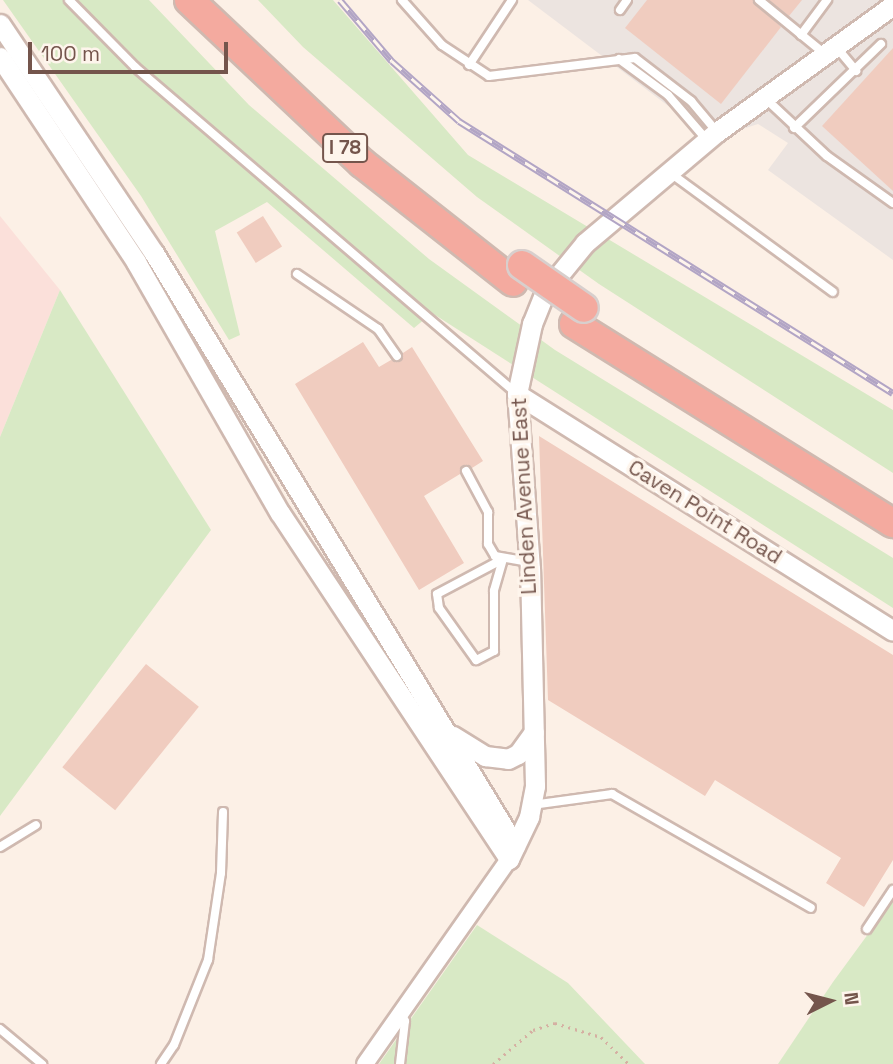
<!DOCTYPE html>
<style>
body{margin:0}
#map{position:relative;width:893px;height:1064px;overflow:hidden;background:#fcf0e6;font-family:"Space Grotesk",sans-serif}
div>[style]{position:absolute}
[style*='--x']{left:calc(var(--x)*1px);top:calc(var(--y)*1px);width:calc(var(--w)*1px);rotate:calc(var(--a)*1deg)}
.commercial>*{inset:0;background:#fbe0da}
.industrial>*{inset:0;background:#ece4e0}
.green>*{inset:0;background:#d8e9c5}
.building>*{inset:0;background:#f0ccbf;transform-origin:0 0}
.path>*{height:2.5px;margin-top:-1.25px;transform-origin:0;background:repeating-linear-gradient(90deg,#d5afa2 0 2px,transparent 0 7px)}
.roads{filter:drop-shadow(2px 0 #cfb9b0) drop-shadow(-2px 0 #cfb9b0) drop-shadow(0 2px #cfb9b0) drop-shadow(0 -2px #cfb9b0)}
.service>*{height:8px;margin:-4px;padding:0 4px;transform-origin:4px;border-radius:4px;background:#fff}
.minor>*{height:16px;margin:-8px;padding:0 8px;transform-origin:8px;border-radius:8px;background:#fff}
.tertiary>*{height:19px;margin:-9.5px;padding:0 9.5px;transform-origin:9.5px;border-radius:9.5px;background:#fff}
.motorway>*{height:28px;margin:-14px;padding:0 14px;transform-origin:14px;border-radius:14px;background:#f4aa9f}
.rail>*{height:7px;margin-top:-3.5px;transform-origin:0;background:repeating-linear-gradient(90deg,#fef5ec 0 13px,#b2a5c5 0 26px);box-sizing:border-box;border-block:2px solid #b2a5c5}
.bridges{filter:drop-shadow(2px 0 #d8cfcd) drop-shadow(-2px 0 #d8cfcd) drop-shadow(0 2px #d8cfcd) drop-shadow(0 -2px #d8cfcd)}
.motorway-bridge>*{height:28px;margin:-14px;padding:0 14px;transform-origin:14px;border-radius:14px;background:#f4aa9f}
span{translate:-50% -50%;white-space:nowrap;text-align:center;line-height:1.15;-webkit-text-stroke:7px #fef5ec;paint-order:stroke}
.shield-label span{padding:2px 5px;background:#fef5ec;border:2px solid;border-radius:5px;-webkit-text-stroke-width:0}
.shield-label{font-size:19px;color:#74554c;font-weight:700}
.street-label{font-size:21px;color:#74554c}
.north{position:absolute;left:795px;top:966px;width:70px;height:70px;-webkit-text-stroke:5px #fef5ec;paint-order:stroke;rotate:84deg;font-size:19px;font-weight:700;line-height:28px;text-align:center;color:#74554c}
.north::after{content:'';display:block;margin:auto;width:24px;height:32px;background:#74554c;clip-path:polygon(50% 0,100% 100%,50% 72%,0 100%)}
.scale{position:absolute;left:28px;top:42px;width:200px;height:32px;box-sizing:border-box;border:4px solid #74554c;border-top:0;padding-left:9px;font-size:21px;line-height:24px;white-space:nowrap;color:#74554c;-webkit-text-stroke:5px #fef5ec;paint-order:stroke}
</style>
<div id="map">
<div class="commercial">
<i style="clip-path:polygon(0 216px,60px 290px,0 437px)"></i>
</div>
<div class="industrial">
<i style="clip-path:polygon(528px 0,893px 0,893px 260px,768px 170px,788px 143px,758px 124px,712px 139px)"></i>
</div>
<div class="green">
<i style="clip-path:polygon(3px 0,149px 0,249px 105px,429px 259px,555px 350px,893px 558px,893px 608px,432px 313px,414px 328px,267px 202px,215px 231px,240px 335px,229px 340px,141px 196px)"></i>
<i style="clip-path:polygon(258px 0,333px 0,468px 155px,893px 410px,893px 473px,599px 284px,477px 197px,303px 47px)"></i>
<i style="clip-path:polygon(60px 290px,211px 530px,0 816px,0 437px)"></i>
<i style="clip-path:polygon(893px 900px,893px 1064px,778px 1064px,833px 982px)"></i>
<i style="clip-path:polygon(477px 925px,568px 983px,645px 1064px,379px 1064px)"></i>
</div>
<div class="building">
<i style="clip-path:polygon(647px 0,753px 0,781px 27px,721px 104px,625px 28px)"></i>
<i style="clip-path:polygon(769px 0,802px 0,789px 16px)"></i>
<i style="clip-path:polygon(893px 48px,893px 191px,822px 126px)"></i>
<i style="left:263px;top:216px;width:36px;height:31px;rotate:58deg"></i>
<i style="clip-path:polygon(363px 342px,379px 367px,391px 360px,400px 362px,403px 353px,412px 347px,483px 461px,472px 468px,462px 466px,460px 474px,424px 496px,464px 563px,419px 590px,295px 384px)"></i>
<i style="clip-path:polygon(539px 436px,893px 655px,893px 860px,864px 907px,826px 883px,841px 858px,715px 780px,705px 796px,548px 700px)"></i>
<i style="left:146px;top:664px;width:68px;height:133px;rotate:39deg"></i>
</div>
<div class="path">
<i style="--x:493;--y:1064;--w:52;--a:-40.4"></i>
<i style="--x:533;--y:1030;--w:23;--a:-18"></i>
<i style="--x:555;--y:1023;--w:48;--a:16.9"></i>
<i style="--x:601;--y:1037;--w:39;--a:44"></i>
</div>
<div class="roads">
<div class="service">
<i style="--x:69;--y:0;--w:94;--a:45.4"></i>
<i style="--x:135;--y:67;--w:501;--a:40.55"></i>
<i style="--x:402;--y:0;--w:60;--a:48.4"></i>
<i style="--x:442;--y:45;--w:56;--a:33.4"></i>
<i style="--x:489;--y:76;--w:147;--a:-7"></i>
<i style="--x:635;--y:58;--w:71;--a:37.5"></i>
<i style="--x:691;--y:101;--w:40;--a:50"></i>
<i style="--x:759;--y:0;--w:85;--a:39.3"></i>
<i style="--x:620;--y:10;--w:12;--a:-55"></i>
<i style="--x:801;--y:35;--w:44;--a:-53.4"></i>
<i style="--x:837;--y:48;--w:30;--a:50"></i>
<i style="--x:619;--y:59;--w:61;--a:36.3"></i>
<i style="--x:668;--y:95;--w:58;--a:49.2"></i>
<i style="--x:469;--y:65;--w:78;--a:-56.5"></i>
<i style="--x:766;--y:99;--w:83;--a:43.1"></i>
<i style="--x:827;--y:156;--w:81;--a:35.5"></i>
<i style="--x:794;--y:128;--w:121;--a:-44"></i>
<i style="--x:669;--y:172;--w:203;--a:36.2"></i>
<i style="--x:297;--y:274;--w:98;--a:34.2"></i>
<i style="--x:378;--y:329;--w:33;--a:55"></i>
<i style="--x:466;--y:471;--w:47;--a:61.8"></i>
<i style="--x:488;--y:512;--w:32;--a:90"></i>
<i style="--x:488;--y:544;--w:14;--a:60"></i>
<i style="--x:495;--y:556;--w:36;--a:10"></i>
<i style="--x:503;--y:559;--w:33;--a:106"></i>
<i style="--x:494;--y:591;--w:60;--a:90"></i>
<i style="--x:494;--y:651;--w:20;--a:153"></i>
<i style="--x:476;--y:660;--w:64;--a:-125.4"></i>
<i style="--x:439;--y:608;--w:14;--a:-98"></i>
<i style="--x:437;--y:594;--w:75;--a:-27.9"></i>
<i style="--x:532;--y:805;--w:81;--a:-7.8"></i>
<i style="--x:612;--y:794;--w:229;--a:29.8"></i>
<i style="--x:0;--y:847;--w:42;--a:-31.4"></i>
<i style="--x:867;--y:929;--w:47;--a:-56.3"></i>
<i style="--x:0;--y:1029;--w:55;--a:39.8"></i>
<i style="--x:161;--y:1064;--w:23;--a:-56"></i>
<i style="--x:174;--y:1045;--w:92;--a:-68.2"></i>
<i style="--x:208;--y:960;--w:88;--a:-81.5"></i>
<i style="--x:221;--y:873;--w:61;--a:-88.1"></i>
<i style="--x:400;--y:1064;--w:43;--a:-83.4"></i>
<i style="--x:405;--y:1021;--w:9;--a:-117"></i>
</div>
<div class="minor">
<i style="--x:365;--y:1064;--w:251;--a:-54.9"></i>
</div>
<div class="tertiary">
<i style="--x:0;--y:24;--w:276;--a:56.1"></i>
<i style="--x:154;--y:253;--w:694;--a:58.67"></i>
<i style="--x:0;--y:57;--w:246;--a:56.4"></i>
<i style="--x:136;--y:262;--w:289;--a:60.2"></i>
<i style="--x:280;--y:513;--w:415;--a:56.5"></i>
<i style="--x:509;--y:859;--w:47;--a:-64.5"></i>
<i style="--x:529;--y:817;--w:32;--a:-79"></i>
<i style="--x:535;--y:786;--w:217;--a:-91.3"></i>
<i style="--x:530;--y:569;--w:175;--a:-94.2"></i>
<i style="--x:517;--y:394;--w:72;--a:-77.9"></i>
<i style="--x:532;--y:324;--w:35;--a:-68"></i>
<i style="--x:545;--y:292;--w:63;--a:-50.8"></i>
<i style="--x:585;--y:243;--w:172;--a:-40.1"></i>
<i style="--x:717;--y:132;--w:217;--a:-35.8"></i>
<i style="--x:517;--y:394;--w:444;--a:32.2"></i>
<i style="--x:453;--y:736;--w:38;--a:32"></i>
<i style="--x:485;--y:756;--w:23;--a:7"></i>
<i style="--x:508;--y:759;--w:11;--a:-27"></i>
<i style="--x:518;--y:754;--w:27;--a:-54"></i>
</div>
<div class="motorway">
<i style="--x:189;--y:0;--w:238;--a:43.3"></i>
<i style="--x:362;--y:163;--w:192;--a:38.2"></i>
<i style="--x:574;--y:324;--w:376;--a:32"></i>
</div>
</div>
<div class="rail">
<i style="--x:340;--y:0;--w:80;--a:49.6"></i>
<i style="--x:392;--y:61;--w:90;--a:41.8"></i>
<i style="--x:459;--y:121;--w:512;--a:32.08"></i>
</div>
<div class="bridges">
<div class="motorway-bridge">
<i style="--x:522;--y:265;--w:75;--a:34.7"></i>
</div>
</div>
<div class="shield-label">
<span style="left:345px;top:148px">I 78</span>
</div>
<div class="street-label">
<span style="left:524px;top:496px;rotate:-93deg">Linden Avenue East</span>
<span style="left:705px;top:512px;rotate:32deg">Caven Point Road</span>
</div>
<div class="north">N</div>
<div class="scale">100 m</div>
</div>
